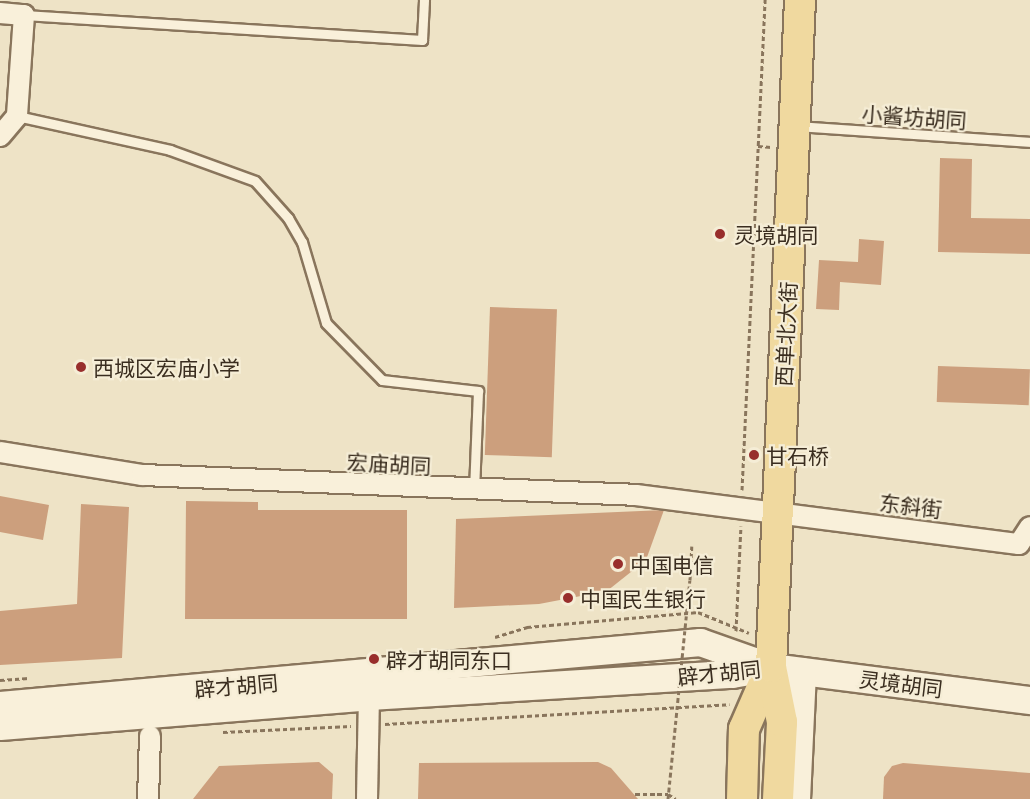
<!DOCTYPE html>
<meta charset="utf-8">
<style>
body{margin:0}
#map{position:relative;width:1030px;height:799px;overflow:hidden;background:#eee3c6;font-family:"Playfair Display","Noto Sans SC",serif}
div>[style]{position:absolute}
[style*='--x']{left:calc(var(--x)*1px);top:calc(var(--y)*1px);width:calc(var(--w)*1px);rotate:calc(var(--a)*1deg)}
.building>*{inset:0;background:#cc9f7d;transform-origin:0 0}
.path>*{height:3px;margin-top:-1.5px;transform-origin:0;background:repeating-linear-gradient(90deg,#89755c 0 4.5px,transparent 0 7.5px)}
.roads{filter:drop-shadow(2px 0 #89755c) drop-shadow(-2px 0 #89755c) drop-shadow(0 2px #89755c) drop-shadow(0 -2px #89755c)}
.lane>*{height:9px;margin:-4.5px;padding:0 4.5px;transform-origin:4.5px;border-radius:4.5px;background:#f9f0da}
.street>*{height:20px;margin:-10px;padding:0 10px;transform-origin:10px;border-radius:10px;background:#f9f0da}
.secondary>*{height:27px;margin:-13.5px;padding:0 13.5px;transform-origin:13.5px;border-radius:13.5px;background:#f9f0da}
.primary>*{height:30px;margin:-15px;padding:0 15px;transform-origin:15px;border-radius:15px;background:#f0d99f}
.path-bridge>*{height:3px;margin-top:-1.5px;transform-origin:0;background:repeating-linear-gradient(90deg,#89755c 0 4.5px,transparent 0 7.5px)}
.dots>*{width:16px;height:16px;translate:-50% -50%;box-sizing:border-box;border:3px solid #f5edd6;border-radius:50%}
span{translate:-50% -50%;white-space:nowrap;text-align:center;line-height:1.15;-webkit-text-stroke:4.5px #f5edd6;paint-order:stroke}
.street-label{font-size:21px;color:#3a2d1f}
.poi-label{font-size:21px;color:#3a2d1f}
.left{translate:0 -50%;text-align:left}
</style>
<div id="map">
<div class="building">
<i style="clip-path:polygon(940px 158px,972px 159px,971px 218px,1030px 219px,1030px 254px,938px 252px)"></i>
<i style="clip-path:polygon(859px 239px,884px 241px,881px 285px,840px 282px,839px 310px,816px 309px,819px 260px,858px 262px)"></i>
<i style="left:490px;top:307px;width:67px;height:148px;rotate:2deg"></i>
<i style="left:938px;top:366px;width:92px;height:36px;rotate:2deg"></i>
<i style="clip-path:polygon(0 496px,49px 505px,43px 540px,0 532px)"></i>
<i style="clip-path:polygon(186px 501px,258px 502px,258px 510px,407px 510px,407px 619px,185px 619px)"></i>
<i style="clip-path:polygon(81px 504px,129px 507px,122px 658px,0 665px,0 611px,77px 604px)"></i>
<i style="clip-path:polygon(664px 510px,646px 560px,607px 591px,539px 604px,454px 608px,456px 519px)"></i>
<i style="clip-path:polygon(319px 762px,333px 774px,332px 799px,193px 799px,219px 766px)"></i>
<i style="clip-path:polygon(598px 762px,611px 768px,638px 799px,418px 799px,419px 763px)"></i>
<i style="clip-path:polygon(903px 763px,1030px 773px,1030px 799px,883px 799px,884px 777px,892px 766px)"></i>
</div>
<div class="path">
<i style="--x:758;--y:146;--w:13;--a:4"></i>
<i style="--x:742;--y:490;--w:491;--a:-87.3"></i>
<i style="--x:690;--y:580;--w:34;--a:-87"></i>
<i style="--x:736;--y:631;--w:105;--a:-87.3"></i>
<i style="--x:495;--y:637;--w:34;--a:-17"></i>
<i style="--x:527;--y:627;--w:172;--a:-5"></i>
<i style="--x:698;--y:612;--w:55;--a:22.4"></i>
<i style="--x:0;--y:680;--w:29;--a:-4"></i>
<i style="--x:385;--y:724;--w:345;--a:-3.3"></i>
<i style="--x:223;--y:732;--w:128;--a:-2.7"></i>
</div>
<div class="roads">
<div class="lane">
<i style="--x:24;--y:15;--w:399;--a:3.6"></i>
<i style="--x:422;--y:40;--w:40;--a:-87.1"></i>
<i style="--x:17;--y:116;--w:157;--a:12.5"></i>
<i style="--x:170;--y:150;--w:90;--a:20"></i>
<i style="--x:255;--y:181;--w:50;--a:48.3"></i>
<i style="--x:288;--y:218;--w:28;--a:60"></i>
<i style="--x:302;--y:242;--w:84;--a:73.5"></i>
<i style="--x:326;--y:323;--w:80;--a:45.5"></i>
<i style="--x:382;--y:380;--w:97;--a:6.5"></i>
<i style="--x:478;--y:391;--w:98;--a:92.3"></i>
<i style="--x:797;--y:126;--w:234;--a:3.9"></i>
</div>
<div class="street">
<i style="--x:0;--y:13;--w:24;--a:5"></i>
<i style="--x:24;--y:15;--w:101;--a:94"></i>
<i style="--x:17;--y:116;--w:26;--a:130"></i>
<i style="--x:0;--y:452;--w:144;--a:9.2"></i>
<i style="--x:142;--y:475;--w:494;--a:2.3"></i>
<i style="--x:636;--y:495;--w:386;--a:7.3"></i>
<i style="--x:1019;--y:544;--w:20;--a:-57"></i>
<i style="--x:148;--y:799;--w:63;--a:-88.2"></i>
<i style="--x:367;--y:799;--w:103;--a:-88.9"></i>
</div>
<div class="secondary">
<i style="--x:0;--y:705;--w:703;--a:-5.14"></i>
<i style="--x:700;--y:642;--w:75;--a:19.4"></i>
<i style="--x:771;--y:667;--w:261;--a:7.3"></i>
<i style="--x:0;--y:726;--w:370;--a:-4.6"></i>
<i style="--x:369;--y:696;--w:364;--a:-3.5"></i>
<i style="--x:732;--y:674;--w:39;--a:-10"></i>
<i style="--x:796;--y:799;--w:128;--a:-87.3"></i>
</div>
<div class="primary">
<i style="--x:742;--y:799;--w:70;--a:-88.4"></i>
<i style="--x:744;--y:729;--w:68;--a:-66.5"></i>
<i style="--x:778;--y:799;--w:77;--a:-87"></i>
<i style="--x:782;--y:722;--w:56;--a:-101.3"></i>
<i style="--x:771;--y:667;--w:668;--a:-87.51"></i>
</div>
</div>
<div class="path-bridge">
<i style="--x:635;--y:794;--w:33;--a:0"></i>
<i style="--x:668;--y:794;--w:9;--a:32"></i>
<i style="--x:668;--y:799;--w:220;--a:-84.3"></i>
</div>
<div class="dots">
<i style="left:720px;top:234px;background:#982e2c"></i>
<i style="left:81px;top:367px;background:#982e2c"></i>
<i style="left:754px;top:455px;background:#982e2c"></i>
<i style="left:618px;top:564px;background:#982e2c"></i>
<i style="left:568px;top:598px;background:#982e2c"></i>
<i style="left:374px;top:659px;background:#982e2c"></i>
</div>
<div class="street-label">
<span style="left:914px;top:116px;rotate:4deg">小酱坊胡同</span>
<span style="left:785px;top:334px;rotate:-87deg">西单北大街</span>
<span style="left:389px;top:463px;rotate:3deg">宏庙胡同</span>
<span style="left:911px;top:505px;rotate:7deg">东斜街</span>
<span style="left:719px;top:672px;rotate:-6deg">辟才胡同</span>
<span style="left:901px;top:683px;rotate:7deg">灵境胡同</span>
<span style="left:236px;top:685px;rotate:-5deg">辟才胡同</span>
</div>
<div class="poi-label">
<span class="left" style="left:734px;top:234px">灵境胡同</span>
<span class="left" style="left:93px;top:367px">西城区宏庙小学</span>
<span class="left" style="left:766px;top:455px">甘石桥</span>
<span class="left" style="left:630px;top:564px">中国电信</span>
<span class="left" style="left:580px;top:598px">中国民生银行</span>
<span class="left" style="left:386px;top:659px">辟才胡同东口</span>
</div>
</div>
